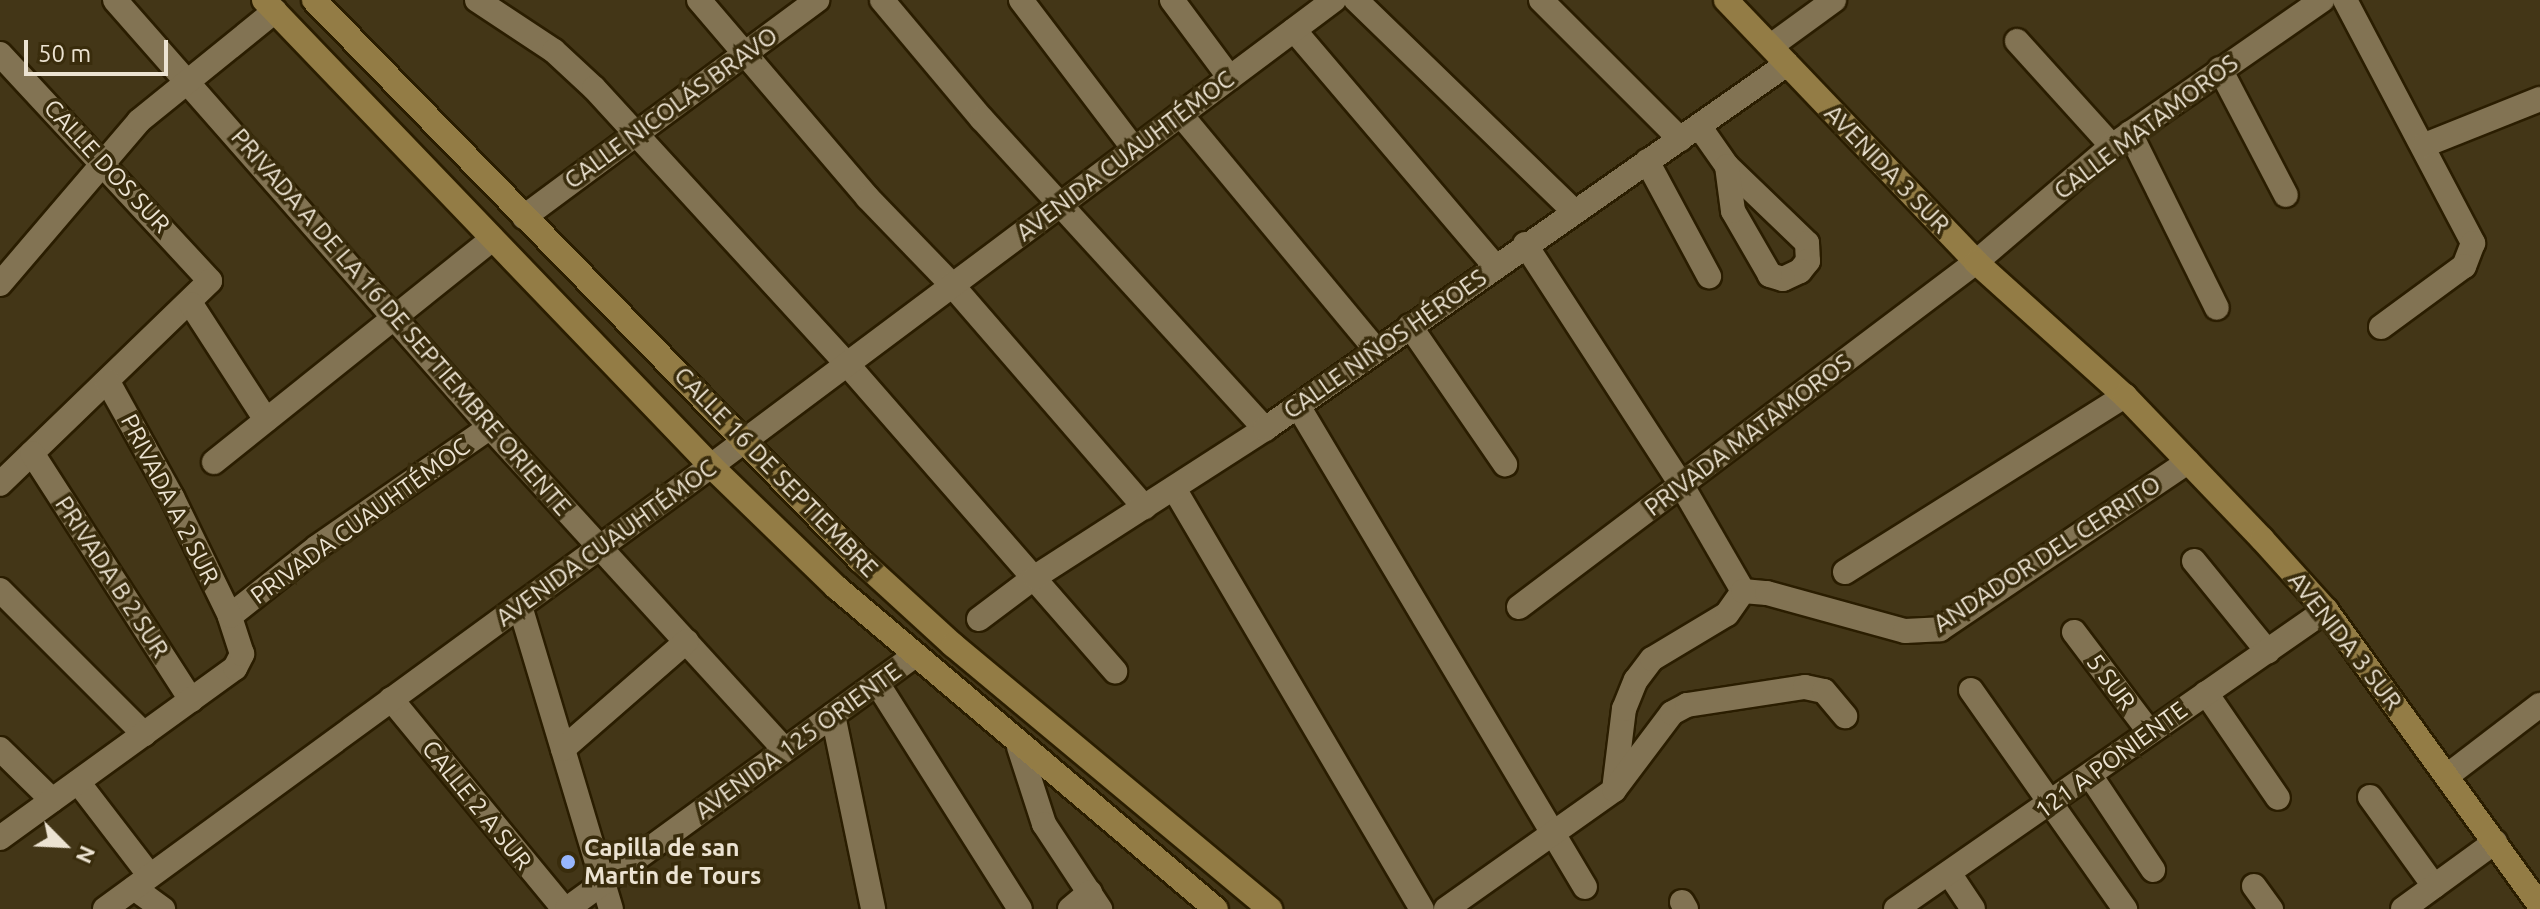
<!DOCTYPE html>
<meta charset="utf-8">
<style>
body{margin:0}
#map{position:relative;width:2540px;height:909px;overflow:hidden;background:#433617;font-family:Ubuntu,sans-serif}
div>[style]{position:absolute}
[style*='--x']{left:calc(var(--x)*1px);top:calc(var(--y)*1px);width:calc(var(--w)*1px);rotate:calc(var(--a)*1deg)}
.roads{filter:drop-shadow(2px 0 #2a1d00) drop-shadow(-2px 0 #2a1d00) drop-shadow(0 2px #2a1d00) drop-shadow(0 -2px #2a1d00)}
.street>*{height:24px;margin:-12px;padding:0 12px;transform-origin:12px;border-radius:12px;background:#827353}
.secondary>*{height:24px;margin:-12px;padding:0 12px;transform-origin:12px;border-radius:12px;background:#937c45}
.dots>*{width:22px;height:22px;translate:-50% -50%;box-sizing:border-box;border:4px solid #392c0c;border-radius:50%}
span{translate:-50% -50%;white-space:nowrap;text-align:center;line-height:1.15;-webkit-text-stroke:7px #392c0c;paint-order:stroke}
.street-label{font-size:24px;color:#ece3d2}
.poi-label{font-size:24px;color:#ece3d2;font-weight:700}
.left{translate:0 -50%;text-align:left}
.north{position:absolute;left:24px;top:805px;width:80px;height:80px;-webkit-text-stroke:6px #392c0c;paint-order:stroke;rotate:114deg;font-size:22px;font-weight:700;line-height:32px;text-align:center;color:#ece3d2}
.north::after{content:'';display:block;margin:auto;width:28px;height:36px;background:#ece3d2;clip-path:polygon(50% 0,100% 100%,50% 72%,0 100%)}
.scale{position:absolute;left:24px;top:40px;width:144px;height:36px;box-sizing:border-box;border:4px solid #ece3d2;border-top:0;padding-left:10px;font-size:24px;line-height:28px;white-space:nowrap;color:#ece3d2;-webkit-text-stroke:6px #392c0c;paint-order:stroke}
</style>
<div id="map">
<div class="roads">
<div class="street">
<i style="--x:115;--y:0;--w:568;--a:48.71"></i>
<i style="--x:490;--y:427;--w:437;--a:47.6"></i>
<i style="--x:477;--y:0;--w:92;--a:33.5"></i>
<i style="--x:554;--y:51;--w:54;--a:42.8"></i>
<i style="--x:594;--y:88;--w:374;--a:47.5"></i>
<i style="--x:847;--y:364;--w:408;--a:48.9"></i>
<i style="--x:699;--y:0;--w:260;--a:49.5"></i>
<i style="--x:868;--y:198;--w:121;--a:46"></i>
<i style="--x:952;--y:285;--w:294;--a:49.1"></i>
<i style="--x:882;--y:0;--w:155;--a:50"></i>
<i style="--x:982;--y:119;--w:420;--a:47.6"></i>
<i style="--x:1021;--y:0;--w:187;--a:52.8"></i>
<i style="--x:1172;--y:0;--w:97;--a:53.4"></i>
<i style="--x:1356;--y:0;--w:303;--a:44.1"></i>
<i style="--x:1541;--y:0;--w:197;--a:45"></i>
<i style="--x:2345;--y:0;--w:275;--a:62.2"></i>
<i style="--x:2473;--y:243;--w:25;--a:111"></i>
<i style="--x:2464;--y:266;--w:103;--a:143.7"></i>
<i style="--x:1294;--y:30;--w:310;--a:49.6"></i>
<i style="--x:2017;--y:41;--w:142;--a:47.9"></i>
<i style="--x:1771;--y:46;--w:78;--a:-36.1"></i>
<i style="--x:0;--y:54;--w:309;--a:47.2"></i>
<i style="--x:210;--y:281;--w:292;--a:136"></i>
<i style="--x:2220;--y:69;--w:142;--a:62.4"></i>
<i style="--x:1181;--y:115;--w:305;--a:50.3"></i>
<i style="--x:1699;--y:126;--w:49;--a:55"></i>
<i style="--x:1727;--y:166;--w:111;--a:43.9"></i>
<i style="--x:1807;--y:243;--w:18;--a:87"></i>
<i style="--x:1808;--y:261;--w:13;--a:129"></i>
<i style="--x:1800;--y:271;--w:19;--a:155"></i>
<i style="--x:1783;--y:279;--w:14;--a:-163"></i>
<i style="--x:1770;--y:275;--w:74;--a:-120"></i>
<i style="--x:1733;--y:211;--w:45;--a:-97.6"></i>
<i style="--x:2130;--y:133;--w:195;--a:63.6"></i>
<i style="--x:2425;--y:145;--w:124;--a:-21.8"></i>
<i style="--x:1647;--y:161;--w:131;--a:61.7"></i>
<i style="--x:524;--y:217;--w:365;--a:-36.5"></i>
<i style="--x:1525;--y:244;--w:286;--a:57"></i>
<i style="--x:1681;--y:484;--w:124;--a:59.9"></i>
<i style="--x:0;--y:284;--w:214;--a:-49.5"></i>
<i style="--x:139;--y:121;--w:175;--a:-39"></i>
<i style="--x:191;--y:304;--w:138;--a:57.1"></i>
<i style="--x:1410;--y:326;--w:168;--a:55.5"></i>
<i style="--x:1298;--y:406;--w:560;--a:59.18"></i>
<i style="--x:32;--y:453;--w:294;--a:57.2"></i>
<i style="--x:214;--y:462;--w:356;--a:-38.7"></i>
<i style="--x:1175;--y:490;--w:486;--a:59.5"></i>
<i style="--x:2194;--y:561;--w:117;--a:50.9"></i>
<i style="--x:1845;--y:572;--w:331;--a:-32.2"></i>
<i style="--x:0;--y:590;--w:204;--a:45"></i>
<i style="--x:520;--y:606;--w:316;--a:73.3"></i>
<i style="--x:1519;--y:607;--w:573;--a:-37.05"></i>
<i style="--x:1976;--y:262;--w:179;--a:-40.5"></i>
<i style="--x:2112;--y:146;--w:256;--a:-34.8"></i>
<i style="--x:230;--y:616;--w:111;--a:-38.4"></i>
<i style="--x:317;--y:547;--w:211;--a:-34.7"></i>
<i style="--x:979;--y:619;--w:70;--a:-36.9"></i>
<i style="--x:1035;--y:577;--w:274;--a:-32.8"></i>
<i style="--x:1265;--y:429;--w:637;--a:-34.96"></i>
<i style="--x:2074;--y:632;--w:124;--a:52.9"></i>
<i style="--x:877;--y:683;--w:267;--a:57.7"></i>
<i style="--x:1971;--y:690;--w:268;--a:54.9"></i>
<i style="--x:2206;--y:693;--w:127;--a:55.6"></i>
<i style="--x:391;--y:699;--w:272;--a:50.5"></i>
<i style="--x:833;--y:715;--w:198;--a:78.3"></i>
<i style="--x:1019;--y:747;--w:81;--a:72"></i>
<i style="--x:1044;--y:824;--w:102;--a:56.6"></i>
<i style="--x:0;--y:749;--w:73;--a:44.4"></i>
<i style="--x:563;--y:749;--w:164;--a:-41.1"></i>
<i style="--x:2090;--y:775;--w:114;--a:56.4"></i>
<i style="--x:2447;--y:776;--w:117;--a:-37.4"></i>
<i style="--x:78;--y:782;--w:118;--a:52.5"></i>
<i style="--x:1614;--y:790;--w:82;--a:-83"></i>
<i style="--x:1624;--y:709;--w:31;--a:-68"></i>
<i style="--x:1636;--y:680;--w:26;--a:-53"></i>
<i style="--x:1652;--y:659;--w:87;--a:-31"></i>
<i style="--x:1727;--y:614;--w:28;--a:-55"></i>
<i style="--x:1743;--y:591;--w:24;--a:5"></i>
<i style="--x:1767;--y:593;--w:143;--a:15.4"></i>
<i style="--x:1905;--y:631;--w:35;--a:-3"></i>
<i style="--x:1940;--y:629;--w:299;--a:-34"></i>
<i style="--x:2370;--y:797;--w:110;--a:54.3"></i>
<i style="--x:0;--y:838;--w:290;--a:-35.9"></i>
<i style="--x:235;--y:668;--w:16;--a:-63"></i>
<i style="--x:242;--y:654;--w:40;--a:-108"></i>
<i style="--x:230;--y:616;--w:132;--a:-116"></i>
<i style="--x:172;--y:497;--w:132;--a:-119.1"></i>
<i style="--x:1949;--y:873;--w:43;--a:56.3"></i>
<i style="--x:2254;--y:886;--w:29;--a:54"></i>
<i style="--x:134;--y:888;--w:36;--a:36"></i>
<i style="--x:1682;--y:902;--w:8;--a:60"></i>
<i style="--x:105;--y:909;--w:751;--a:-36.17"></i>
<i style="--x:711;--y:466;--w:778;--a:-36.8"></i>
<i style="--x:567;--y:909;--w:428;--a:-36.1"></i>
<i style="--x:1070;--y:909;--w:26;--a:-40"></i>
<i style="--x:1446;--y:909;--w:206;--a:-35.3"></i>
<i style="--x:1614;--y:790;--w:96;--a:-53"></i>
<i style="--x:1672;--y:713;--w:17;--a:-28"></i>
<i style="--x:1687;--y:705;--w:119;--a:-8.7"></i>
<i style="--x:1805;--y:687;--w:19;--a:12"></i>
<i style="--x:1824;--y:691;--w:33;--a:50"></i>
<i style="--x:1896;--y:909;--w:524;--a:-34.81"></i>
<i style="--x:2403;--y:909;--w:114;--a:-36.1"></i>
</div>
<div class="secondary">
<i style="--x:264;--y:0;--w:646;--a:46.19"></i>
<i style="--x:711;--y:466;--w:174;--a:44.1"></i>
<i style="--x:836;--y:587;--w:498;--a:40.3"></i>
<i style="--x:314;--y:0;--w:782;--a:45.73"></i>
<i style="--x:860;--y:560;--w:126;--a:42.4"></i>
<i style="--x:953;--y:645;--w:413;--a:39.8"></i>
<i style="--x:1726;--y:0;--w:362;--a:46.3"></i>
<i style="--x:1976;--y:262;--w:200;--a:42"></i>
<i style="--x:2125;--y:396;--w:198;--a:46.2"></i>
<i style="--x:2262;--y:539;--w:96;--a:48"></i>
<i style="--x:2326;--y:610;--w:365;--a:54.1"></i>
</div>
</div>
<div class="dots">
<i style="left:568px;top:862px;background:#97b6fd"></i>
</div>
<div class="street-label">
<span style="left:671px;top:108px;rotate:-36deg">CALLE NICOLÁS BRAVO</span>
<span style="left:2146px;top:127px;rotate:-37deg">CALLE MATAMOROS</span>
<span style="left:1125px;top:156px;rotate:-37deg">AVENIDA CUAUHTÉMOC</span>
<span style="left:107px;top:166px;rotate:47deg">CALLE DOS SUR</span>
<span style="left:1887px;top:169px;rotate:46deg">AVENIDA 3 SUR</span>
<span style="left:401px;top:322px;rotate:49deg">PRIVADA A DE LA 16 DE SEPTIEMBRE ORIENTE</span>
<span style="left:1385px;top:344px;rotate:-35deg">CALLE NIÑOS HÉROES</span>
<span style="left:1748px;top:435px;rotate:-37deg">PRIVADA MATAMOROS</span>
<span style="left:776px;top:472px;rotate:46deg">CALLE 16 DE SEPTIEMBRE</span>
<span style="left:170px;top:499px;rotate:63deg">PRIVADA A 2 SUR</span>
<span style="left:360px;top:521px;rotate:-36deg">PRIVADA CUAUHTÉMOC</span>
<span style="left:606px;top:543px;rotate:-36deg">AVENIDA CUAUHTÉMOC</span>
<span style="left:2047px;top:554px;rotate:-33deg">ANDADOR DEL CERRITO</span>
<span style="left:112px;top:577px;rotate:57deg">PRIVADA B 2 SUR</span>
<span style="left:2345px;top:641px;rotate:52deg">AVENIDA 3 SUR</span>
<span style="left:2111px;top:682px;rotate:53deg">5 SUR</span>
<span style="left:798px;top:741px;rotate:-36deg">AVENIDA 125 ORIENTE</span>
<span style="left:2111px;top:760px;rotate:-36deg">121 A PONIENTE</span>
<span style="left:477px;top:805px;rotate:51deg">CALLE 2 A SUR</span>
</div>
<div class="poi-label">
<span class="left" style="left:584px;top:862px">Capilla de san<br>Martin de Tours</span>
</div>
<div class="north">N</div>
<div class="scale">50 m</div>
</div>
